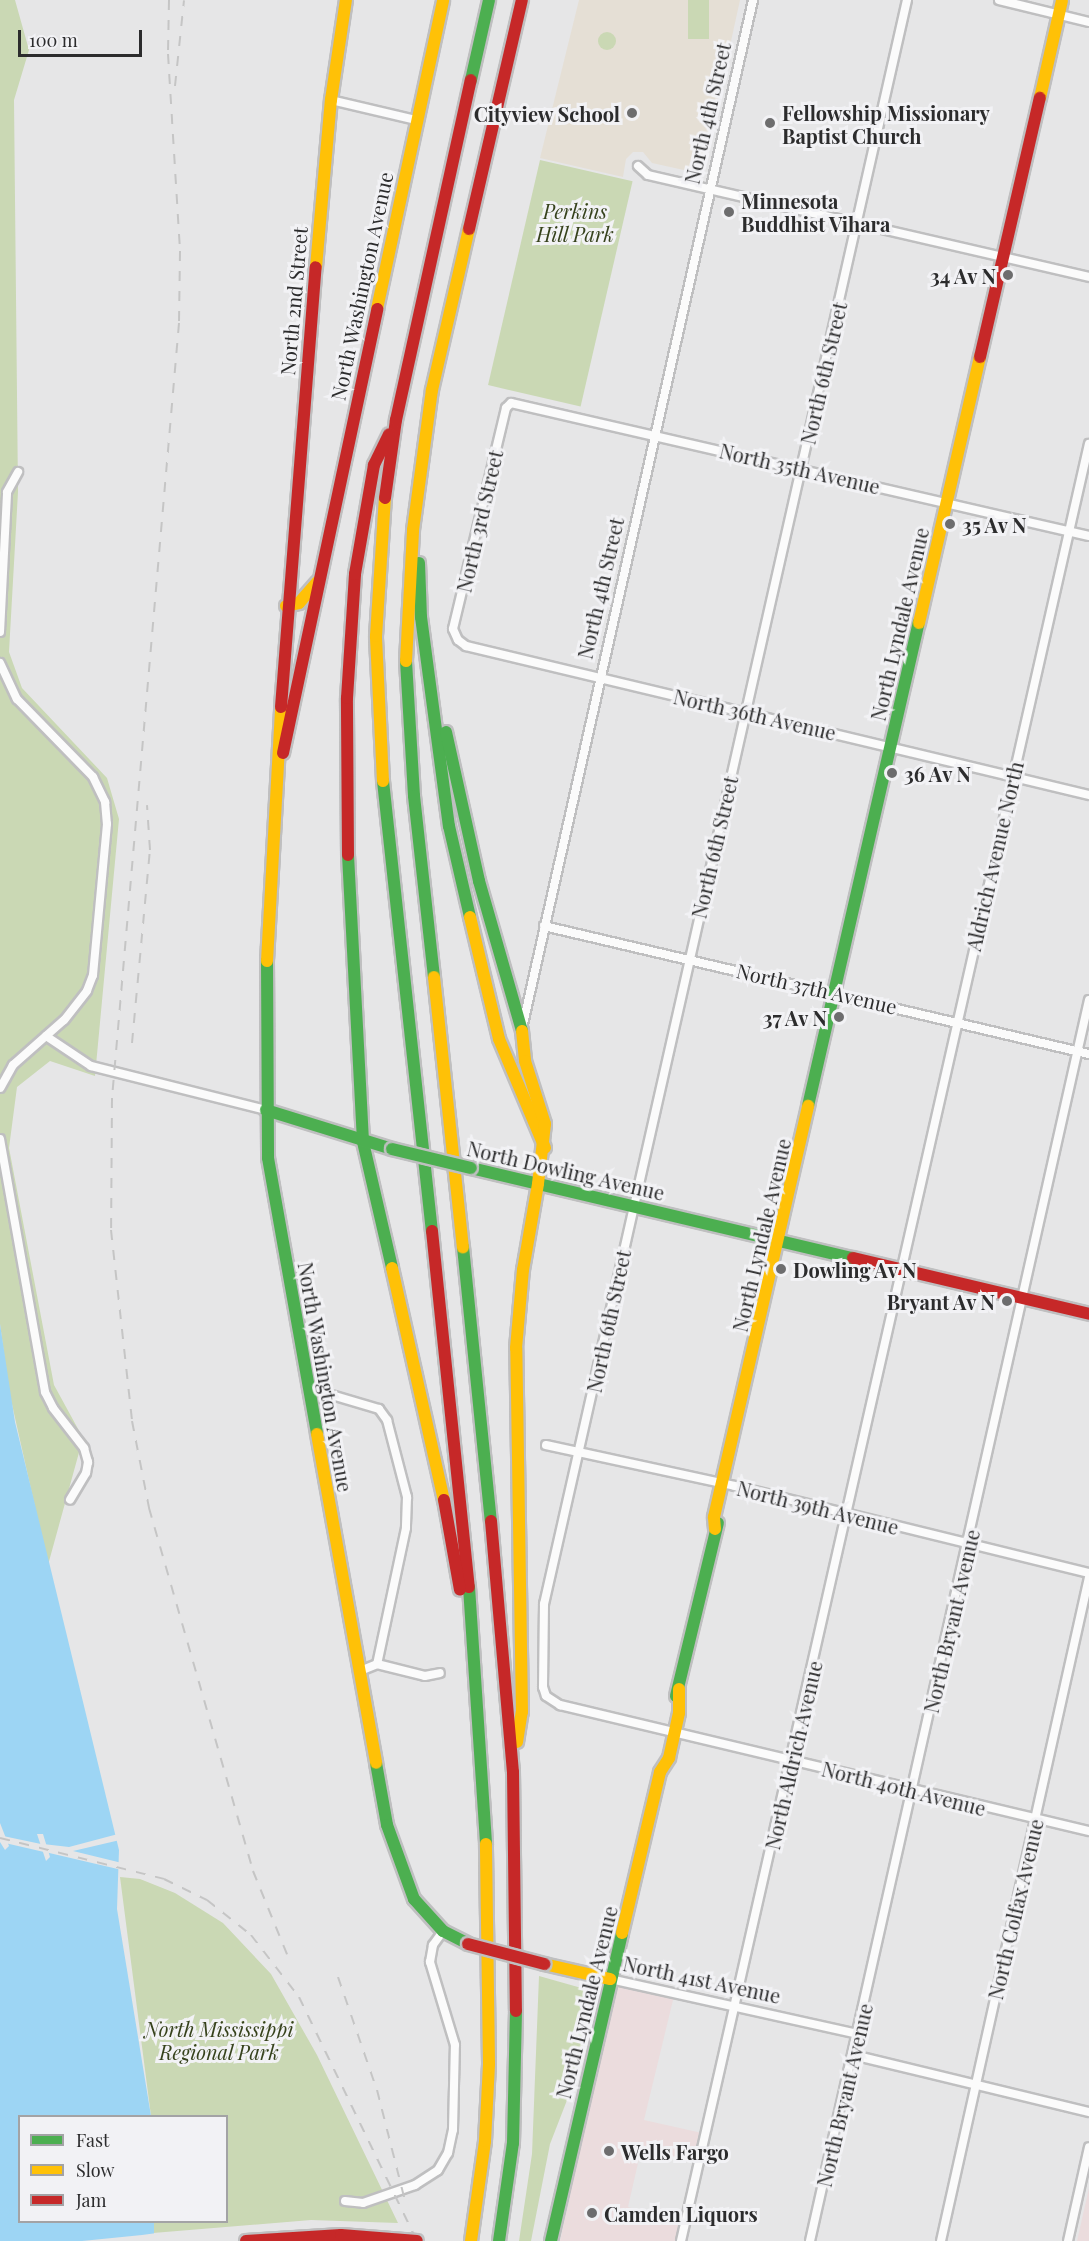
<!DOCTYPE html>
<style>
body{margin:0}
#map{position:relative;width:1089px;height:2241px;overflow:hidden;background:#e6e6e7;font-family:"Playfair Display",serif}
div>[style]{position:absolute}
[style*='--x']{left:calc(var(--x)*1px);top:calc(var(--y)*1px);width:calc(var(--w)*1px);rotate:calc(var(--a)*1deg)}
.commercial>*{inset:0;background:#ebdcdd}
.education>*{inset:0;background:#e5dfd5}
.green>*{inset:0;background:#cad8b4;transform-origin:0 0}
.round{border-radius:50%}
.water>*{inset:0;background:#9dd5f4}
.pier>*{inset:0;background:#e6e6e7}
.roads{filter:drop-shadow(2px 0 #bfbfc0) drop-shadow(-2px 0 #bfbfc0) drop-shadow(0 2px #bfbfc0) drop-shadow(0 -2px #bfbfc0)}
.street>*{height:8px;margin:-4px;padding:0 4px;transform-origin:4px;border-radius:4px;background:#fbfbfb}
.fast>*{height:12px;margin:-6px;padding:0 6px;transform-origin:6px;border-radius:6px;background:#4caf50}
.slow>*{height:12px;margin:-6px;padding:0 6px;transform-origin:6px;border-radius:6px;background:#ffc107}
.jam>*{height:12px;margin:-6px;padding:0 6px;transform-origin:6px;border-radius:6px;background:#c62828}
.rail>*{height:2px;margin-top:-1px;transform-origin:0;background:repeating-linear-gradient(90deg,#c5c5c5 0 10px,transparent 0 20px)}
.bridges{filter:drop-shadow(2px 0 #bfbfc0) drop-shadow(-2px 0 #bfbfc0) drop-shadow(0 2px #bfbfc0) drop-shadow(0 -2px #bfbfc0)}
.fast-bridge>*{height:12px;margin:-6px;padding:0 6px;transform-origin:6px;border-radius:6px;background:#4caf50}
.jam-bridge>*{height:12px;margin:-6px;padding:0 6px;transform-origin:6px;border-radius:6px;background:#c62828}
.dots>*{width:16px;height:16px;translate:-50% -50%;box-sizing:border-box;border:3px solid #f2f2f5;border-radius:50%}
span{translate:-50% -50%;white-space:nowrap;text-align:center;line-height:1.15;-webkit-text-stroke:6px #f2f2f5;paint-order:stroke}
.poi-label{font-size:20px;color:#2c2c2d;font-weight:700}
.left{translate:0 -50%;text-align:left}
.right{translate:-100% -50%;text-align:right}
.street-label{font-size:20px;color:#2c2c2d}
.park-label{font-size:20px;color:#36421c;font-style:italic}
.legend{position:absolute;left:18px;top:2115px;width:210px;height:108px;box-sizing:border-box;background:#f2f2f5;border:2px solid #a3a3a5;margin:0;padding:8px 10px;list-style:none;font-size:18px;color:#2c2c2d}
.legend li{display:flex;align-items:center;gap:12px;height:30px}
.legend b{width:30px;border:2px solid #a3a3a5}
.scale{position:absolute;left:18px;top:30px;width:124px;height:27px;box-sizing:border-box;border:3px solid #2c2c2d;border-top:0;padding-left:8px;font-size:18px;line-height:21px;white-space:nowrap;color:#2c2c2d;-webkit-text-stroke:4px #f2f2f5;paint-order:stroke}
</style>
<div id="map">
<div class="commercial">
<i style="clip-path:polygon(622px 1985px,674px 1996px,644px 2120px,702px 2133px,695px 2162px,641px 2150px,628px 2207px,683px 2222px,678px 2241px,560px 2241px,615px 1990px)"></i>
<i style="clip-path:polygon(1089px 2188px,1089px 2241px,1077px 2241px)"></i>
</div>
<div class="education">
<i style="clip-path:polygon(579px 0,740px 0,702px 174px,652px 163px,643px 152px,633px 152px,626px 159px,623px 177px,540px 158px)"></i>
</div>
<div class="green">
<i style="clip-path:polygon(0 0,15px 0,29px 50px,14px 100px,18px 492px,9px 652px,22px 688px,107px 778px,119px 819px,95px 1076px,50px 1061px,17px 1087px,9px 1148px,54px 1385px,83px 1438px,48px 1565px,9px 1391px,0 1324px)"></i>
<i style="left:688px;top:0;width:21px;height:39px"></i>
<i class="round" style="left:598px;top:32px;width:18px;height:18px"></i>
<i style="left:540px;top:160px;width:95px;height:231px;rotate:13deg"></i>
<i style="clip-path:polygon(120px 1877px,140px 1879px,175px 1893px,223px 1923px,271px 1974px,317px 2055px,398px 2223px,311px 2220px,153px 2233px,153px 2222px,226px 2222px,226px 2116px,151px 2116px)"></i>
<i style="clip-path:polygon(539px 1976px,585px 1989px,593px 2005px,576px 2077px,550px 2144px,531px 2241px,519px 2241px,532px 2154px)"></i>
</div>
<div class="water">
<i style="clip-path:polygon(evenodd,0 1324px,15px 1422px,119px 1850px,117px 1909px,151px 2116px,20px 2116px,20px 2222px,154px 2222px,154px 2241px,0 2241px,0 1842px,5px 1850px,9px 1846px,0 1823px,0 1324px,37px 1834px,43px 1834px,50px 1857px,46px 1861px,37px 1834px)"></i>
</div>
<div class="pier">
<i style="clip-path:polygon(118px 1834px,120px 1840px,73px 1851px,122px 1863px,122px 1870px,45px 1852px,43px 1844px,69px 1847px)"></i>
<i style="clip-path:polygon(3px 1836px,41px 1844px,44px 1852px,5px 1843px)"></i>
<i style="clip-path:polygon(157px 2233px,157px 2241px,82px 2241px,142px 2235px)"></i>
</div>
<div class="roads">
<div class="street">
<i style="--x:907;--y:0;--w:1645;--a:102.75"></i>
<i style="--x:544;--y:1604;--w:83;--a:90.7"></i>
<i style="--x:543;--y:1687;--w:9;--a:72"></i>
<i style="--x:546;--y:1696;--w:17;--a:33"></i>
<i style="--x:560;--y:1705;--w:544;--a:13.4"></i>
<i style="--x:999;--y:0;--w:93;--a:13.7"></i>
<i style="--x:331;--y:100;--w:87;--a:13.2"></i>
<i style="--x:638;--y:166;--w:13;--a:42"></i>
<i style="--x:648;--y:175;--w:453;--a:13"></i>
<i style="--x:1089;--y:536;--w:593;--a:-167.04"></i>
<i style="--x:511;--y:403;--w:7;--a:135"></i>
<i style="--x:506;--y:408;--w:227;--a:103.5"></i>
<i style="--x:453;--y:629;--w:12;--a:66"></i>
<i style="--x:458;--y:640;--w:10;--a:37"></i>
<i style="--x:466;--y:646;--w:641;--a:13.45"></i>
<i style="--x:0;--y:632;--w:140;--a:-87.1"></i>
<i style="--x:7;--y:492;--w:23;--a:-61"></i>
<i style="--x:0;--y:663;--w:40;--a:65"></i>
<i style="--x:17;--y:699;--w:109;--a:45.7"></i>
<i style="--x:93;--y:777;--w:28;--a:64"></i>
<i style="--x:105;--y:802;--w:22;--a:85"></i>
<i style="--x:107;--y:824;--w:152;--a:95.3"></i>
<i style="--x:93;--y:975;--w:17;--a:111"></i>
<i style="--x:87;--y:991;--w:37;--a:128"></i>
<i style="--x:64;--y:1020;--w:68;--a:138.6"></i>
<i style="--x:13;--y:1065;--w:26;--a:119"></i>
<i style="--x:544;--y:926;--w:560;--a:13.22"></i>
<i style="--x:523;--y:1024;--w:1050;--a:-77.34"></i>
<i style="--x:46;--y:1036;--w:54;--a:33.7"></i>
<i style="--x:91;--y:1066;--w:180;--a:14.1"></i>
<i style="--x:0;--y:1139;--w:257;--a:79.9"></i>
<i style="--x:45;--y:1392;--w:18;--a:63"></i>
<i style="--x:53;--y:1408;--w:51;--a:52.2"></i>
<i style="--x:84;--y:1448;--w:15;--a:74"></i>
<i style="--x:88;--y:1462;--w:11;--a:100"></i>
<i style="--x:86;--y:1473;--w:31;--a:121"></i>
<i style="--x:308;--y:1388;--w:74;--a:16.5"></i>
<i style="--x:379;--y:1409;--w:14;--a:54"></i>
<i style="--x:387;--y:1420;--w:80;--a:75.4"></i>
<i style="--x:407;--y:1497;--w:31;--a:92"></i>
<i style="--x:406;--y:1528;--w:139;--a:102"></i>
<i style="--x:546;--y:1445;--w:193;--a:12.2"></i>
<i style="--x:735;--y:1486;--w:365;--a:13.8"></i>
<i style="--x:360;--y:1671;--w:18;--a:-22"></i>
<i style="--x:377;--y:1664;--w:49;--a:14"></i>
<i style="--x:425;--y:1676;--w:15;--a:-11"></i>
<i style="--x:610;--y:1979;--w:254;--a:12.5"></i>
<i style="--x:853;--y:2055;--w:243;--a:13.6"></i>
<i style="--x:345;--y:2201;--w:18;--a:6"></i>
<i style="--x:363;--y:2203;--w:55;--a:-19.1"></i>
<i style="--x:415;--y:2185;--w:27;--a:-33"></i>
<i style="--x:438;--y:2170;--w:20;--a:-60"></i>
<i style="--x:448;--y:2153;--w:24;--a:-78"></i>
<i style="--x:453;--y:2130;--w:85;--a:-88.7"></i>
<i style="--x:455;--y:2045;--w:87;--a:-106.8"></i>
<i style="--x:430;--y:1962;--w:17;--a:-80"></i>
<i style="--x:433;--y:1945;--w:17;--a:-54"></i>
<i style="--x:681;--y:2241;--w:1843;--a:-77.21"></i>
<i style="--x:810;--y:2241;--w:1272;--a:-77.33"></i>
<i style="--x:941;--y:2241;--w:680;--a:-77.43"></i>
<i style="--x:1068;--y:2241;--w:96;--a:-77.4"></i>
</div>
<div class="fast">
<i style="--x:471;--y:80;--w:82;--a:-77.3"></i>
<i style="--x:419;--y:563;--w:54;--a:87.9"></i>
<i style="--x:421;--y:617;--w:211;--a:82.4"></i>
<i style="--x:449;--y:826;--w:93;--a:77"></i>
<i style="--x:406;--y:661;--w:135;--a:86.6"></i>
<i style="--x:414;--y:796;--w:182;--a:83.7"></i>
<i style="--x:446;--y:732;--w:153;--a:77.5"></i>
<i style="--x:479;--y:881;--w:156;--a:74"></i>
<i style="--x:383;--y:781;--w:453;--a:83.8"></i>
<i style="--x:348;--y:855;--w:287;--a:87"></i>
<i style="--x:363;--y:1142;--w:129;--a:77"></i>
<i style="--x:267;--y:961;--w:197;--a:89.7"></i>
<i style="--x:268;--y:1158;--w:280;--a:79.9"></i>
<i style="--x:808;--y:1106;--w:496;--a:-77.1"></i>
<i style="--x:266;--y:1110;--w:132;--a:17.2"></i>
<i style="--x:471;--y:1168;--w:392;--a:13.3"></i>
<i style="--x:463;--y:1247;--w:275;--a:84.2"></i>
<i style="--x:469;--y:1587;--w:258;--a:86.2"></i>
<i style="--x:676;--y:1696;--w:178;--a:-76.4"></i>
<i style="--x:376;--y:1763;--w:63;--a:79.9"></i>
<i style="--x:387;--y:1825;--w:79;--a:70"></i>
<i style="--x:414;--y:1899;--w:43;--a:47.8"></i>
<i style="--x:443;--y:1931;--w:28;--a:27"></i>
<i style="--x:499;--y:2241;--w:99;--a:-81.9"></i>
<i style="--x:513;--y:2143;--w:132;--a:-88.7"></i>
<i style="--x:551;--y:2241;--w:316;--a:-77"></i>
</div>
<div class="slow">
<i style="--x:1040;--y:98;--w:100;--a:-77.3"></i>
<i style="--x:316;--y:267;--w:168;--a:-84.9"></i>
<i style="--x:331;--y:100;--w:101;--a:-81.5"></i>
<i style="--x:377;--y:309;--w:316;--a:-77.9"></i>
<i style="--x:286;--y:606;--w:13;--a:-13"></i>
<i style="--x:299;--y:603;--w:28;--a:-49"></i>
<i style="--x:919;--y:623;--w:273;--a:-77.1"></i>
<i style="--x:406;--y:661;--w:131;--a:-86.9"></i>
<i style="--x:413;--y:530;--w:141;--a:-82.3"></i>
<i style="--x:432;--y:390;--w:165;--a:-77.1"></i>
<i style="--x:383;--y:781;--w:145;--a:-92.8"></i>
<i style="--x:376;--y:636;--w:138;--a:-86.3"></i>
<i style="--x:470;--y:917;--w:125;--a:76.6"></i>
<i style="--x:499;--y:1039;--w:118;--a:67.1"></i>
<i style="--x:267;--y:961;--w:254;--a:-86.8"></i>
<i style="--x:434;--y:977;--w:272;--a:83.9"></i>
<i style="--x:522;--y:1031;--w:30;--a:84"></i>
<i style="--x:525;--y:1061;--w:66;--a:72.4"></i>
<i style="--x:545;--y:1124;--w:60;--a:96.7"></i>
<i style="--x:392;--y:1268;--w:238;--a:77.4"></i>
<i style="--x:317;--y:1434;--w:334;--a:79.8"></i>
<i style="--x:715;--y:1529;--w:12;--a:-95"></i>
<i style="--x:714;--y:1517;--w:422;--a:-77.1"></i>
<i style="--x:517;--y:1742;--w:30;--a:-81"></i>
<i style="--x:522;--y:1712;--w:364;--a:-90.9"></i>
<i style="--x:516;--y:1348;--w:78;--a:-84.9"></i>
<i style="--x:523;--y:1270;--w:87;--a:-80.1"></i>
<i style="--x:622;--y:1933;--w:165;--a:-76.7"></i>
<i style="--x:660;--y:1772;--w:17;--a:-57"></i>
<i style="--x:669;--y:1758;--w:46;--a:-77.5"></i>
<i style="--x:679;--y:1713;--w:24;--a:-90"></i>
<i style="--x:544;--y:1964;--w:68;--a:12.8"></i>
<i style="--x:471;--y:2241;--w:101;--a:-82"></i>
<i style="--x:485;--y:2141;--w:77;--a:-87"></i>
<i style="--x:489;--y:2064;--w:220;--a:-90.8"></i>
</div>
<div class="jam">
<i style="--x:469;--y:229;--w:235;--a:-77"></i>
<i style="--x:980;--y:357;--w:266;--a:-77"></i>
<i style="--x:385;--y:498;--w:79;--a:-82"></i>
<i style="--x:396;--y:420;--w:348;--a:-77.6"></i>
<i style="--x:281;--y:707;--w:441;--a:-85.5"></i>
<i style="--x:283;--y:753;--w:454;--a:-78"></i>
<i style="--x:348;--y:855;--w:157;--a:-90.4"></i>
<i style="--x:347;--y:698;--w:124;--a:-86.3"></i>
<i style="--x:355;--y:574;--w:111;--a:-80.1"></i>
<i style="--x:374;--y:465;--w:34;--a:-64"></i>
<i style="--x:432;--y:1231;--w:358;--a:84.1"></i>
<i style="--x:853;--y:1258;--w:243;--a:13.3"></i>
<i style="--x:444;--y:1500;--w:91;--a:79.9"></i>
<i style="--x:491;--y:1521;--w:252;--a:85"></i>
<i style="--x:513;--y:1772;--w:239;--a:89.3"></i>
</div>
</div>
<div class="rail">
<i style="--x:169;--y:0;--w:54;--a:91.1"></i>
<i style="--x:168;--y:54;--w:197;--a:86.5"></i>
<i style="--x:180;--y:251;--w:72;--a:90.8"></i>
<i style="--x:179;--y:323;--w:778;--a:94.94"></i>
<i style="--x:112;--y:1098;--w:132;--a:90.4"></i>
<i style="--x:111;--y:1230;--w:192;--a:83.7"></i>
<i style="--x:132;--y:1421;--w:89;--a:78.9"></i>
<i style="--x:149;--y:1508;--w:378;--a:74"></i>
<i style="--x:253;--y:1871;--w:95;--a:67.8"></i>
<i style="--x:175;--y:86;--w:86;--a:-84"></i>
<i style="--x:132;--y:1043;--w:194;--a:-84.7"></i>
<i style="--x:150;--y:850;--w:45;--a:-93.8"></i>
<i style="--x:0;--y:1838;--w:169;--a:14"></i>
<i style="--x:164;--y:1879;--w:48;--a:26"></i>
<i style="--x:207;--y:1900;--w:56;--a:38.5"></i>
<i style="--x:251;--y:1935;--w:78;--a:52.3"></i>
<i style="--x:299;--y:1997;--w:271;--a:64.2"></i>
<i style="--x:338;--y:1977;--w:120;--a:71"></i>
<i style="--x:377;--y:2090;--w:114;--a:75.8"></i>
</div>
<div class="bridges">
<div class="fast-bridge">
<i style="--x:392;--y:1149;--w:81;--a:13.5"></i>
</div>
<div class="jam-bridge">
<i style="--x:468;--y:1944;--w:79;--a:14.7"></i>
<i style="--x:246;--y:2241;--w:95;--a:-3.6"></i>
<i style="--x:341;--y:2235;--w:76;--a:4.5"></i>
</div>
</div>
<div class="dots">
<i style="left:632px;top:113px;background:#6d6d6e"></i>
<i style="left:770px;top:123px;background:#6d6d6e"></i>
<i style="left:729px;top:212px;background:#6d6d6e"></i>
<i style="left:1008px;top:275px;background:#6d6d6e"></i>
<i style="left:950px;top:524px;background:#6d6d6e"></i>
<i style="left:892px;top:773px;background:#6d6d6e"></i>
<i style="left:839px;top:1017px;background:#6d6d6e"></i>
<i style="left:781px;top:1269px;background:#6d6d6e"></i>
<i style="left:1007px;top:1301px;background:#6d6d6e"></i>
<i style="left:609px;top:2151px;background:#6d6d6e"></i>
<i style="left:592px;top:2213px;background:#6d6d6e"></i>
</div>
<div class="poi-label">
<span class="left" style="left:782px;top:124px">Fellowship Missionary<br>Baptist Church</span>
<span class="right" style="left:620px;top:113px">Cityview School</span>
<span class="left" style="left:741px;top:212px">Minnesota<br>Buddhist Vihara</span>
<span class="right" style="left:996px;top:275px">34 Av N</span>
<span class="left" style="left:962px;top:524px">35 Av N</span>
<span class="left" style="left:904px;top:773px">36 Av N</span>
<span class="right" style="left:827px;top:1017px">37 Av N</span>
<span class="left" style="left:793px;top:1269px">Dowling Av N</span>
<span class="right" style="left:995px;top:1301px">Bryant Av N</span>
<span class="left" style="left:621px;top:2151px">Wells Fargo</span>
<span class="left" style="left:604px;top:2213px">Camden Liquors</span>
</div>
<div class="street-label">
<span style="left:707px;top:113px;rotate:-77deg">North 4th Street</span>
<span style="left:361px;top:286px;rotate:-78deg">North Washington Avenue</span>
<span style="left:293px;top:301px;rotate:-85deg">North 2nd Street</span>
<span style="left:823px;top:373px;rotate:-77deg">North 6th Street</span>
<span style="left:800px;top:468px;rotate:13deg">North 35th Avenue</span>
<span style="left:479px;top:521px;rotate:-77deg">North 3rd Street</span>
<span style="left:600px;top:588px;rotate:-77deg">North 4th Street</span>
<span style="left:899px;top:624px;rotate:-77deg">North Lyndale Avenue</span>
<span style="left:755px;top:714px;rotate:13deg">North 36th Avenue</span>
<span style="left:714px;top:847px;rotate:-77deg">North 6th Street</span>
<span style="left:994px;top:856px;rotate:-77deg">Aldrich Avenue North</span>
<span style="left:817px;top:988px;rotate:13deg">North 37th Avenue</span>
<span style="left:566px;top:1170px;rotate:13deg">North Dowling Avenue</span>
<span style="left:761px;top:1235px;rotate:-77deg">North Lyndale Avenue</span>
<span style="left:608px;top:1321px;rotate:-78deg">North 6th Street</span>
<span style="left:326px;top:1377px;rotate:80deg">North Washington Avenue</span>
<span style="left:818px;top:1507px;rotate:14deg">North 39th Avenue</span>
<span style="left:951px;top:1621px;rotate:-77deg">North Bryant Avenue</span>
<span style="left:793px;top:1755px;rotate:-77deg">North Aldrich Avenue</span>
<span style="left:904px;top:1788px;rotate:14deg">North 40th Avenue</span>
<span style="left:1015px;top:1909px;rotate:-77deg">North Colfax Avenue</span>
<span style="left:702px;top:1979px;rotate:12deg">North 41st Avenue</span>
<span style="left:586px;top:2002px;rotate:-76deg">North Lyndale Avenue</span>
<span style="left:844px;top:2095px;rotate:-77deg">North Bryant Avenue</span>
</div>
<div class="park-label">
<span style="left:575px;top:222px">Perkins<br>Hill Park</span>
<span style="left:219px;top:2040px">North Mississippi<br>Regional Park</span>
</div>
<ul class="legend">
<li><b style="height:8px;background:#4caf50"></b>Fast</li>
<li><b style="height:8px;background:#ffc107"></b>Slow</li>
<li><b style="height:8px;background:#c62828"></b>Jam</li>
</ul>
<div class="scale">100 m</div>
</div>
